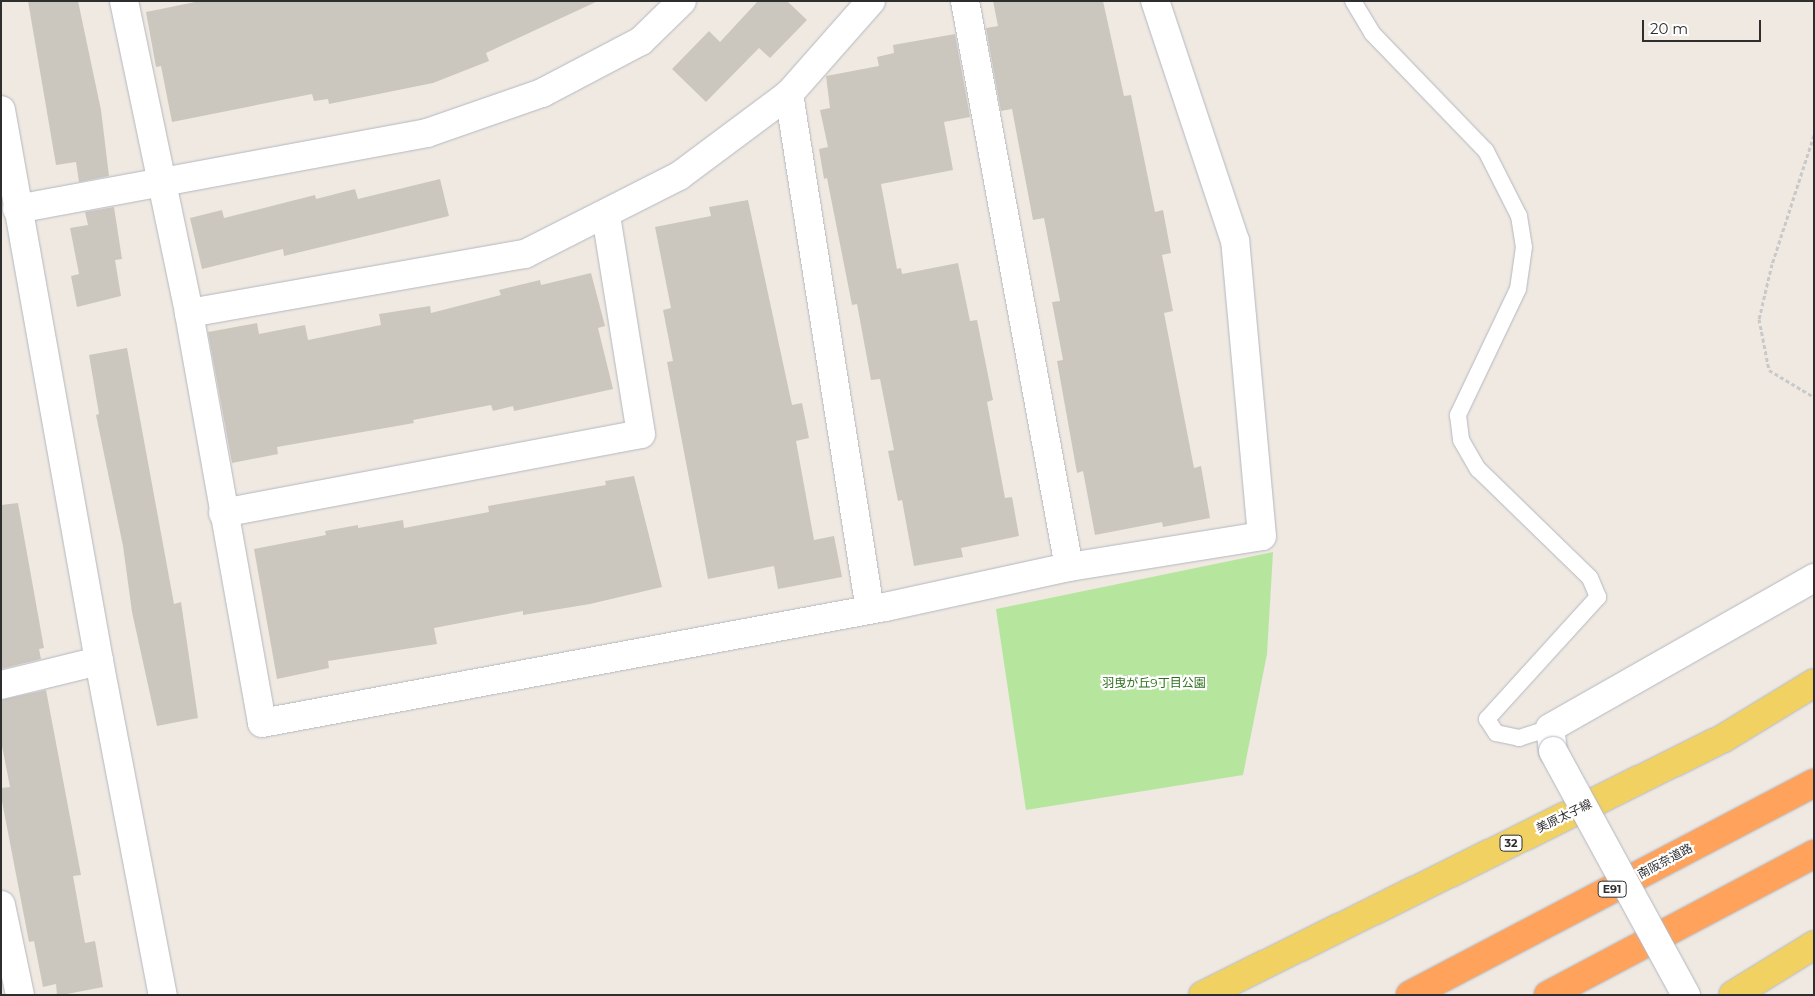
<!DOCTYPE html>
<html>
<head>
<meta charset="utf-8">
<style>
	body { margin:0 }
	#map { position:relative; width:1815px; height:996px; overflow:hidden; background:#efe9e1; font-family:Montserrat,"Noto Sans JP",sans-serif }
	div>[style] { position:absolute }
	.green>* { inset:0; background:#b6e59e }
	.building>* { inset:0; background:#cbc7bf }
	.path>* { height:3px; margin-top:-1.5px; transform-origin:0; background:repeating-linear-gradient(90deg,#c9c9c9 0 4px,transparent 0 6.5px) }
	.roads { filter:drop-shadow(0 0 1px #b4b7c1) drop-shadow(0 0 1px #b4b7c1) }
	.lane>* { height:16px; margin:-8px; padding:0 8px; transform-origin:8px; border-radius:8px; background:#fff }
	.street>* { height:28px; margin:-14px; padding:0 14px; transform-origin:14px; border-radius:14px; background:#fff }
	.secondary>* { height:28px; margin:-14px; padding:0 14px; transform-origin:14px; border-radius:14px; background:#fff }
	.primary>* { height:28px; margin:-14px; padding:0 14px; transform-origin:14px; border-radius:14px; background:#f2d163 }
	.highway>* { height:28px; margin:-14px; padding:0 14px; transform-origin:14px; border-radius:14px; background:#ffa35c }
	.bridges { filter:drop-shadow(0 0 1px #b4b7c1) drop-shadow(0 0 1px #b4b7c1) }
	.street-bridge>* { height:28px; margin:-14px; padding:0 14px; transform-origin:14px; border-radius:14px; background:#fff }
	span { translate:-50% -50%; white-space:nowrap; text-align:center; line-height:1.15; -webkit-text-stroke:4.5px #fff; paint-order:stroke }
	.shield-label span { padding:1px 4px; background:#fff; border:1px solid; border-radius:4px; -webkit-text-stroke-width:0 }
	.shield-label { font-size:11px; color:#2e2e2e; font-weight:700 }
	.park-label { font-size:12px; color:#2c6e1b }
	.street-label { font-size:12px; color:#2e2e2e }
	.frame { position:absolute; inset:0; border:2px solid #2e2e2e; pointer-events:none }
	.scale { position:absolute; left:1642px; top:20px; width:119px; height:22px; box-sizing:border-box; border:2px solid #2e2e2e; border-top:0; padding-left:6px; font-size:15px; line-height:18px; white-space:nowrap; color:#2e2e2e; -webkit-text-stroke:4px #fff; paint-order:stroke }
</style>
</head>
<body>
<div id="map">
	<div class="green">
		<i style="clip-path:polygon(1273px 552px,1267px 654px,1243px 775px,1026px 810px,996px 609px)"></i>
	</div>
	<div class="building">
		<i style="clip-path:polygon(28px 1px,78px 1px,101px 110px,109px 176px,79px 182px,76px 162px,56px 165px)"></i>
		<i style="clip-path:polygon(200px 1px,598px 1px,486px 53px,489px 61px,433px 83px,329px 104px,328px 99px,314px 101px,312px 94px,172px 122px,161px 66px,156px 67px,146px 12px)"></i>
		<i style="clip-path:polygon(758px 1px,787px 1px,807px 20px,770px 58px,759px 48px,706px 102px,672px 69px,709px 31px,720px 42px)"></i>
		<i style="clip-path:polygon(993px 1px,1103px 1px,1124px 96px,1131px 95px,1155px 212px,1163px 210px,1171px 253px,1162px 255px,1173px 311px,1164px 313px,1194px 468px,1201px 466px,1210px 518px,1163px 527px,1162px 522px,1095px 535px,1083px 471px,1077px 473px,1057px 361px,1063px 360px,1052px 302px,1060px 301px,1044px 218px,1033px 220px,1012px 109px,1001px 111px,986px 28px,998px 26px)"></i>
		<i style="clip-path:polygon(955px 34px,970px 117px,944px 122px,953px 170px,881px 184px,897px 269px,901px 268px,902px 274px,958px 263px,970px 321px,977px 320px,993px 400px,987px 402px,1005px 498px,1012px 497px,1019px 536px,961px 548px,963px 557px,914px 566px,902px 500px,898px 501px,888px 451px,894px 450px,880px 379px,871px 380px,857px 304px,852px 305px,827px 178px,824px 179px,819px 149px,828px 147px,820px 110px,830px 108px,826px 76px,879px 66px,877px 57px,894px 53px,893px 45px)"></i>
		<i style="clip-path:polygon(440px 179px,449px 216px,284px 256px,283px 249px,202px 269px,190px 218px,222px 210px,224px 218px,315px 195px,316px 199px,355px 189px,358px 199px)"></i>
		<i style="clip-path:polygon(748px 200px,792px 405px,802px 403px,809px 438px,796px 441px,814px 540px,834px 536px,842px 577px,778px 589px,774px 566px,708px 579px,667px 362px,673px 361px,663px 310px,671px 308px,655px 227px,711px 216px,709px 207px)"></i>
		<i style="clip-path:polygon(114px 207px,122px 259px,115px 260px,121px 296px,77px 307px,71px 276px,79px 274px,70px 228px,88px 225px,85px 212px)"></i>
		<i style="clip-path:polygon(591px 273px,605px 326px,598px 328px,613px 389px,514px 411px,513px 406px,493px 411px,491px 405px,413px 420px,414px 423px,277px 447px,278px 454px,232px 463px,208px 332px,257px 323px,259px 334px,305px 325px,308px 340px,381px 325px,379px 314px,430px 306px,431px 313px,501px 295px,499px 290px,540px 280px,541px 285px)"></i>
		<i style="clip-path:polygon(127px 348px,174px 604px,181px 602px,198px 718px,157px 726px,132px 612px,123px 546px,96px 415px,99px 414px,89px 355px)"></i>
		<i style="clip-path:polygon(634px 476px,662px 587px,590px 604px,523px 615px,523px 611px,434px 628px,437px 644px,328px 661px,329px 668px,277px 679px,254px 549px,326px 535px,325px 531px,358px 525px,358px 528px,403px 520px,404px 528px,489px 512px,488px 506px,606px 485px,605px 481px)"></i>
		<i style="clip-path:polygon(18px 503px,44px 648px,39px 649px,41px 659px,1px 669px,1px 505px)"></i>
		<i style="clip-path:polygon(46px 690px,81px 875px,73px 876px,85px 943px,95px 941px,103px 987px,62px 995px,57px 995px,56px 984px,43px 987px,34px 941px,29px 942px,1px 796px,1px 788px,10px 787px,1px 741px,1px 700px)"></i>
	</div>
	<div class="path">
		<i style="left:1814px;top:135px;width:136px;rotate:108deg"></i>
		<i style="left:1772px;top:264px;width:57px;rotate:103.3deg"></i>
		<i style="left:1759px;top:319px;width:52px;rotate:78.9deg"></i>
		<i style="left:1769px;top:370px;width:52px;rotate:31deg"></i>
	</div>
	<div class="roads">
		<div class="lane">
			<i style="left:1353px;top:1px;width:37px;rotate:59deg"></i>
			<i style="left:1372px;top:33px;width:164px;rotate:46deg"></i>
			<i style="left:1486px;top:151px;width:73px;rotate:63.1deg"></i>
			<i style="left:1519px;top:216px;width:31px;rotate:81deg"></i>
			<i style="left:1524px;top:247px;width:42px;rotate:98.1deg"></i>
			<i style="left:1518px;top:289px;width:140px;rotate:115.5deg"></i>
			<i style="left:1458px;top:415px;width:25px;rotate:83deg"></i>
			<i style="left:1461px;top:440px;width:34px;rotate:60deg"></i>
			<i style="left:1478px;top:469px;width:156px;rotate:44.2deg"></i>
			<i style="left:1590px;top:578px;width:21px;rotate:67deg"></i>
			<i style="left:1598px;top:597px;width:165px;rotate:132.3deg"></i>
			<i style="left:1487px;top:719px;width:17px;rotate:57deg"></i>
			<i style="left:1496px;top:733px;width:24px;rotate:12deg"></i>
			<i style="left:1519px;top:738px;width:33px;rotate:-18deg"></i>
		</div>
		<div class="street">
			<i style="left:124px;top:1px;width:319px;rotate:78.2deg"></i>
			<i style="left:189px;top:313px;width:416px;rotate:79.9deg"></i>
			<i style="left:262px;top:723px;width:634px;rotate:-10.55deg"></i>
			<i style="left:885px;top:607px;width:188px;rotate:-12.3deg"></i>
			<i style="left:1069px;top:567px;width:195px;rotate:-9.1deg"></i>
			<i style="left:1262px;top:536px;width:296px;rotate:-95.2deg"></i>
			<i style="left:1235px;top:241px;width:253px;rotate:-108.4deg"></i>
			<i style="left:965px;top:1px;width:575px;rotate:79.59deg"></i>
			<i style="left:789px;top:94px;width:522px;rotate:81.08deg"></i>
			<i style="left:17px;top:209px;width:417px;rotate:-10.5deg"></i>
			<i style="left:427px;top:133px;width:122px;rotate:-19.2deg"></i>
			<i style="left:542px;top:93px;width:112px;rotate:-27.7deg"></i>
			<i style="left:641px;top:41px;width:57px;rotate:-44.3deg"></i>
			<i style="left:189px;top:313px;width:341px;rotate:-10deg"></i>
			<i style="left:525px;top:254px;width:173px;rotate:-26.9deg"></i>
			<i style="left:679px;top:176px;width:137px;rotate:-36.7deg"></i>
			<i style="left:789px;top:94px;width:124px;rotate:-48.6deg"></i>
			<i style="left:223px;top:513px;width:425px;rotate:-10.7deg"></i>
			<i style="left:641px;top:434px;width:222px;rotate:-99.1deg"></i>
			<i style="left:1px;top:685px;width:101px;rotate:-13.8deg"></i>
			<i style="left:1553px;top:751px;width:23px;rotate:-97deg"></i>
			<i style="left:1550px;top:728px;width:304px;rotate:-29.6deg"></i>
			<i style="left:1px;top:905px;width:92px;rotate:78.1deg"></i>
		</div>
		<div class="secondary">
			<i style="left:1px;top:110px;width:560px;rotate:79.91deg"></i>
			<i style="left:99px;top:661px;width:340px;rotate:79.2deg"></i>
		</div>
		<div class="primary">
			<i style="left:1203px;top:995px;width:581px;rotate:-26.26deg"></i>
			<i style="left:1724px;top:738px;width:105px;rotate:-31.4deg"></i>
			<i style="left:1733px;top:995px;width:95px;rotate:-31.7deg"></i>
		</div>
		<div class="highway">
			<i style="left:1410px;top:995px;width:456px;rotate:-27.7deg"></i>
			<i style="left:1548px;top:995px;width:301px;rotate:-27.9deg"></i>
		</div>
	</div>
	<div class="bridges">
		<div class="street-bridge">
			<i style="left:1553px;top:751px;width:278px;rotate:61.4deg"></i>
		</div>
	</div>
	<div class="shield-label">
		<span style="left:1511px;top:843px">32</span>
		<span style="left:1612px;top:889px">E91</span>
	</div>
	<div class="park-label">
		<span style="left:1154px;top:683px">羽曳が丘9丁目公園</span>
	</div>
	<div class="street-label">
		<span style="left:1564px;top:816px;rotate:-26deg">美原太子線</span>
		<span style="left:1665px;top:861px;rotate:-28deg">南阪奈道路</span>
	</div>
	<div class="frame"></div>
	<div class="scale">20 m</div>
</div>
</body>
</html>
